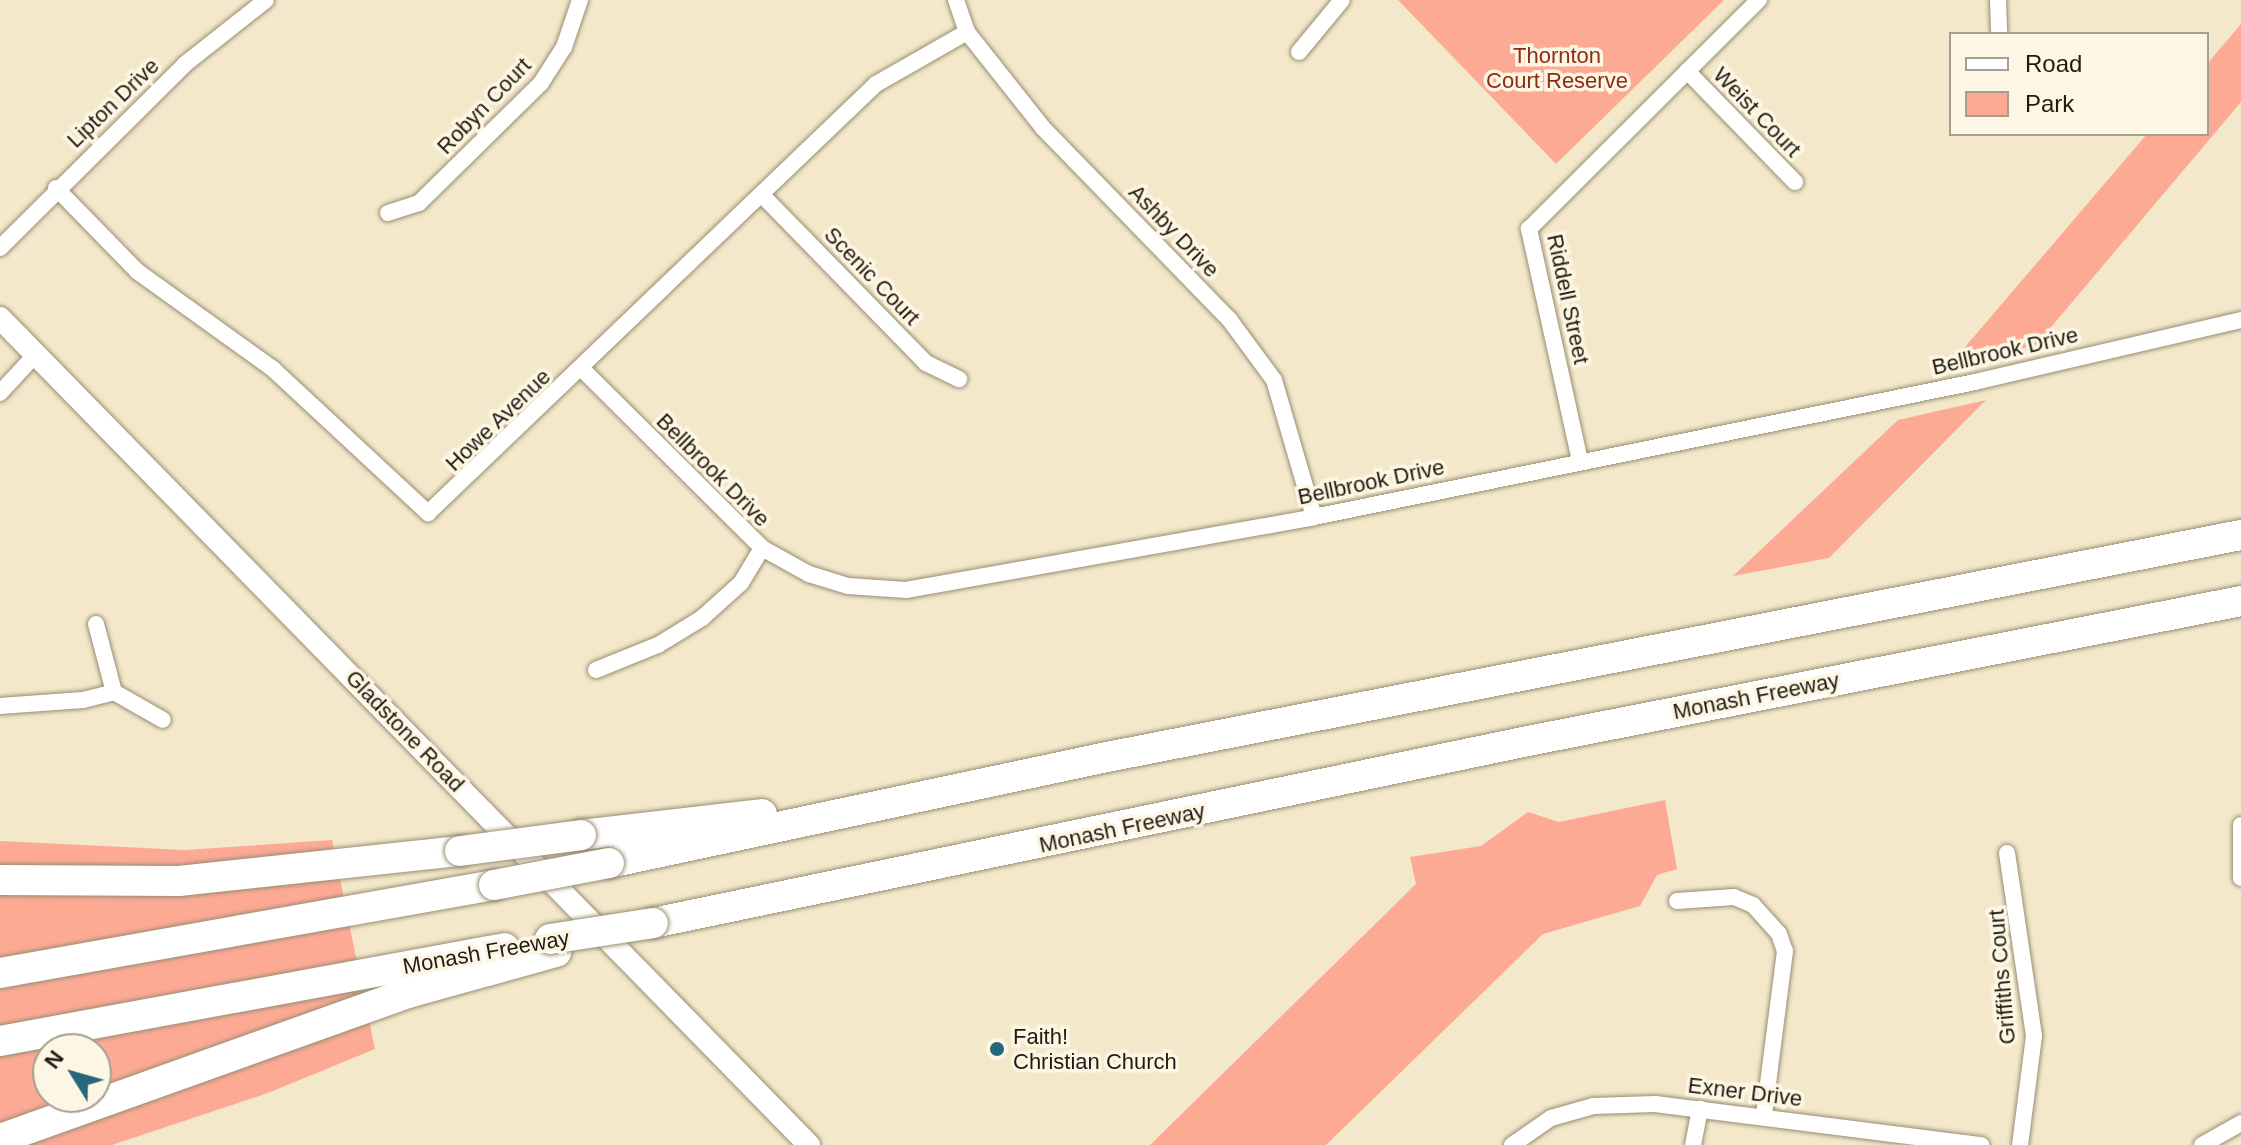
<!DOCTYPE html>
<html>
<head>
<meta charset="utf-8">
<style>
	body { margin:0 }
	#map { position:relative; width:2241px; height:1145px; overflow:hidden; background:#f4e8cb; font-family:Arial,sans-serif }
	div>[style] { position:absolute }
	.green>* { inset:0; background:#fdaa95 }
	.roads { filter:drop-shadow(0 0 2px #988d72) drop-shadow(0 0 2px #988d72) }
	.minor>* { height:16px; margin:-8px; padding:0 8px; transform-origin:8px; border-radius:8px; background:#fff }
	.secondary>* { height:22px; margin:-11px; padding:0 11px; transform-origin:11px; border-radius:11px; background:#fff }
	.motorway>* { height:30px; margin:-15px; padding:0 15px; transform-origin:15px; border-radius:15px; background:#fff }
	.bridges { filter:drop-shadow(0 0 2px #988d72) drop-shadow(0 0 2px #988d72) }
	.motorway-bridge>* { height:30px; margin:-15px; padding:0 15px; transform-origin:15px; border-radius:15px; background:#fff }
	.dots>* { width:22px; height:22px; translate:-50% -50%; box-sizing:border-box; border:4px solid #fdf6e4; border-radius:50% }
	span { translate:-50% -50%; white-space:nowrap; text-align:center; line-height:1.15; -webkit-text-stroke:7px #fdf6e4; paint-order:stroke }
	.park-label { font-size:22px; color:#8c2d14 }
	.street-label { font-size:22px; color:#201c11 }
	.poi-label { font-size:22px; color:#201c11 }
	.left { translate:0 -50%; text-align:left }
	.legend { position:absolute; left:1949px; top:32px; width:260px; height:104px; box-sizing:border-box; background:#fdf6e4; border:2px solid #a59f90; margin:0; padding:10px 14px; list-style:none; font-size:24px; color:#201c11 }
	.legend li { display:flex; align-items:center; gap:16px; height:40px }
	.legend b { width:40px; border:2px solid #a59f90 }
	.north { position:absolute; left:32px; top:1033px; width:80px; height:80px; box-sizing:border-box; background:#fdf6e4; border:2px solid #a59f90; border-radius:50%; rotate:307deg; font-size:22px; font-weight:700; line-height:32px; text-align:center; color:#201c11 }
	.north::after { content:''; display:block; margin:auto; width:28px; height:36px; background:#27677b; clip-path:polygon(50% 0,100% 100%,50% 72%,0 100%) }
</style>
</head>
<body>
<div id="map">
	<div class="green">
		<i style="clip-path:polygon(1398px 0,1724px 0,1556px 164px)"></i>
		<i style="clip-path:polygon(2241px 24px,2241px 102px,2036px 345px,1948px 367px,2147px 134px,2207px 134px,2207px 64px)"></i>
		<i style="clip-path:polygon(1986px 400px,1829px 558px,1733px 576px,1898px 420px)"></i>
		<i style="clip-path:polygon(1665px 800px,1677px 869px,1657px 875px,1640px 906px,1543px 934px,1326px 1145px,1150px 1145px,1416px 884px,1410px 857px,1481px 846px,1528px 812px,1559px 822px)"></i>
		<i style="clip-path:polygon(evenodd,332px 840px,375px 1049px,268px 1093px,112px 1145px,0 1145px,0 841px,185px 850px,332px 840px,48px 1049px,96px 1049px,96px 1097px,48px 1097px,48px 1049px)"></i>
	</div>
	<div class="roads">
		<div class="minor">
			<i style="left:956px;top:0;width:34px;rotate:71deg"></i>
			<i style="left:967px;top:32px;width:122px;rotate:51.6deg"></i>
			<i style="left:1043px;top:128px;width:267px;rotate:45.8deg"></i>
			<i style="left:1229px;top:319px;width:76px;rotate:53.6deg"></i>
			<i style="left:1274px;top:380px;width:143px;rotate:73.7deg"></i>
			<i style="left:1998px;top:0;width:34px;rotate:88deg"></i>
			<i style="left:1299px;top:52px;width:67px;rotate:-50.4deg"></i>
			<i style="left:1687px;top:71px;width:155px;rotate:45.8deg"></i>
			<i style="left:56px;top:188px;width:117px;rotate:45.7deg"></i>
			<i style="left:138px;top:272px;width:166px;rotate:35.7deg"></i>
			<i style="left:273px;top:369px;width:212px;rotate:42.9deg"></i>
			<i style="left:428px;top:513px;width:620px;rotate:-43.76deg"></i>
			<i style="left:876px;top:84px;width:105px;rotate:-29.7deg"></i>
			<i style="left:762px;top:195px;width:235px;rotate:45.7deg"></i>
			<i style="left:926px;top:363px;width:37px;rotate:26deg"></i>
			<i style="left:388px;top:213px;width:33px;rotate:-18deg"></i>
			<i style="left:419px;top:203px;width:171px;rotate:-44.5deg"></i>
			<i style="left:541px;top:83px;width:43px;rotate:-57.4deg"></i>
			<i style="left:564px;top:47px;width:50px;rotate:-71.2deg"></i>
			<i style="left:0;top:248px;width:261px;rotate:-44.8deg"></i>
			<i style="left:185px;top:64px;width:103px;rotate:-38.3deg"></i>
			<i style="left:582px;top:369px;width:254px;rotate:44.8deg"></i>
			<i style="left:762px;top:548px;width:54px;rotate:29deg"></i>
			<i style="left:809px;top:574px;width:41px;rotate:17.1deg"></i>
			<i style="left:848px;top:586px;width:58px;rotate:3.9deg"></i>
			<i style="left:906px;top:590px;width:414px;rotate:-10.1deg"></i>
			<i style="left:1314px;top:517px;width:675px;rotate:-11.54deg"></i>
			<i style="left:1975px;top:382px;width:273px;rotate:-13.1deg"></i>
			<i style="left:0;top:393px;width:53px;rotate:-47.3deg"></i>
			<i style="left:1580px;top:461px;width:238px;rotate:-102.4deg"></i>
			<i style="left:1529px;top:229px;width:325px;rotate:-44.9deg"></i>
			<i style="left:96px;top:624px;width:70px;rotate:75.2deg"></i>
			<i style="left:114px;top:692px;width:56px;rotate:29.7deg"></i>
			<i style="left:596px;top:670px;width:67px;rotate:-22deg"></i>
			<i style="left:658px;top:645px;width:52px;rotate:-31.5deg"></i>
			<i style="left:702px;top:618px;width:52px;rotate:-41.9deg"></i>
			<i style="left:741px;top:583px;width:41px;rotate:-59deg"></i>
			<i style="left:0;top:706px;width:83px;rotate:-4.1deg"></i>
			<i style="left:83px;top:700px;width:32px;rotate:-14deg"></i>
			<i style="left:2241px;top:825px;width:53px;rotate:90deg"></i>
			<i style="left:2007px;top:853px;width:185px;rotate:81.6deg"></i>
			<i style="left:2034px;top:1036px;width:110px;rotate:97.3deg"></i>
			<i style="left:1677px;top:901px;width:57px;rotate:-4deg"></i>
			<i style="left:1734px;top:897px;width:21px;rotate:23deg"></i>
			<i style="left:1753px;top:905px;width:39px;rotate:48deg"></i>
			<i style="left:1779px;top:934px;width:18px;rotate:71deg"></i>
			<i style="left:1785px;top:951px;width:166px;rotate:97.3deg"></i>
			<i style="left:1512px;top:1145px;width:47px;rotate:-34.7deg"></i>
			<i style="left:1551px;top:1118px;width:44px;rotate:-15.9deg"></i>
			<i style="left:1593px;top:1106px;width:62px;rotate:-1.8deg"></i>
			<i style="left:1655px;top:1104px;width:329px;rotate:7.2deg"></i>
			<i style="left:1693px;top:1145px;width:37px;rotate:-79deg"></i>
			<i style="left:2202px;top:1145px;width:45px;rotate:-29.4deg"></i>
		</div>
		<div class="secondary">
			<i style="left:0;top:318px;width:1157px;rotate:45.63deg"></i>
		</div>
		<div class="motorway">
			<i style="left:581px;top:835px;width:182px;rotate:-6.6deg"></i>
			<i style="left:609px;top:863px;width:504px;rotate:-12.02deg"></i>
			<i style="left:1102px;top:758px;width:1161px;rotate:-11.08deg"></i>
			<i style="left:0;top:880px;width:179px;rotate:0.3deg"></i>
			<i style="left:179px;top:881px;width:283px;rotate:-6.1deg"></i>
			<i style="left:653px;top:923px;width:889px;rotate:-11.75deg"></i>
			<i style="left:1523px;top:742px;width:732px;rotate:-11.11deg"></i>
			<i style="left:0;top:973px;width:502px;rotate:-10.1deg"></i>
			<i style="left:0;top:1041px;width:513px;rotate:-10.43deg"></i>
			<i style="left:0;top:1139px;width:433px;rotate:-19.7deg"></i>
			<i style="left:408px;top:993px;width:154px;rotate:-15.5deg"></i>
		</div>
	</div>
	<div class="bridges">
		<div class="motorway-bridge">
			<i style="left:460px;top:851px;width:122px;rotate:-7.5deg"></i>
			<i style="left:494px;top:885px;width:117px;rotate:-10.8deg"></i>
			<i style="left:550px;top:939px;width:104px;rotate:-8.8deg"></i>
		</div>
	</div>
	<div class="dots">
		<i style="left:997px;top:1049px;background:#27677b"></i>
	</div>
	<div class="park-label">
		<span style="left:1557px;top:68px">Thornton<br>Court Reserve</span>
	</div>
	<div class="street-label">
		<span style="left:113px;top:103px;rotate:-44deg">Lipton Drive</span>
		<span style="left:484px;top:106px;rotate:-46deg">Robyn Court</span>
		<span style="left:1757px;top:112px;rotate:46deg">Weist Court</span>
		<span style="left:1174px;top:231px;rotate:46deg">Ashby Drive</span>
		<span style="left:872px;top:276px;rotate:46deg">Scenic Court</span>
		<span style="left:1568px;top:299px;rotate:78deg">Riddell Street</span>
		<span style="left:2005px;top:351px;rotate:-13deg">Bellbrook Drive</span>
		<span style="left:498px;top:420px;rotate:-44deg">Howe Avenue</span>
		<span style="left:713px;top:470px;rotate:45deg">Bellbrook Drive</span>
		<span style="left:1371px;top:482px;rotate:-12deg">Bellbrook Drive</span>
		<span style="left:1756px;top:696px;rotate:-11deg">Monash Freeway</span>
		<span style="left:405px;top:731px;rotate:46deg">Gladstone Road</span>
		<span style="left:1122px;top:828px;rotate:-12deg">Monash Freeway</span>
		<span style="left:486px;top:952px;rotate:-10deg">Monash Freeway</span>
		<span style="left:2002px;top:977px;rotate:-95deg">Griffiths Court</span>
		<span style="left:1745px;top:1092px;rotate:7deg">Exner Drive</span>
	</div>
	<div class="poi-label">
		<span class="left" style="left:1013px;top:1049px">Faith!<br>Christian Church</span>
	</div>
	<ul class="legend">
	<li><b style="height:10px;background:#fff"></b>Road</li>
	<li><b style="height:22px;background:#fdaa95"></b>Park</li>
	</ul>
	<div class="north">N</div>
</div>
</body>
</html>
